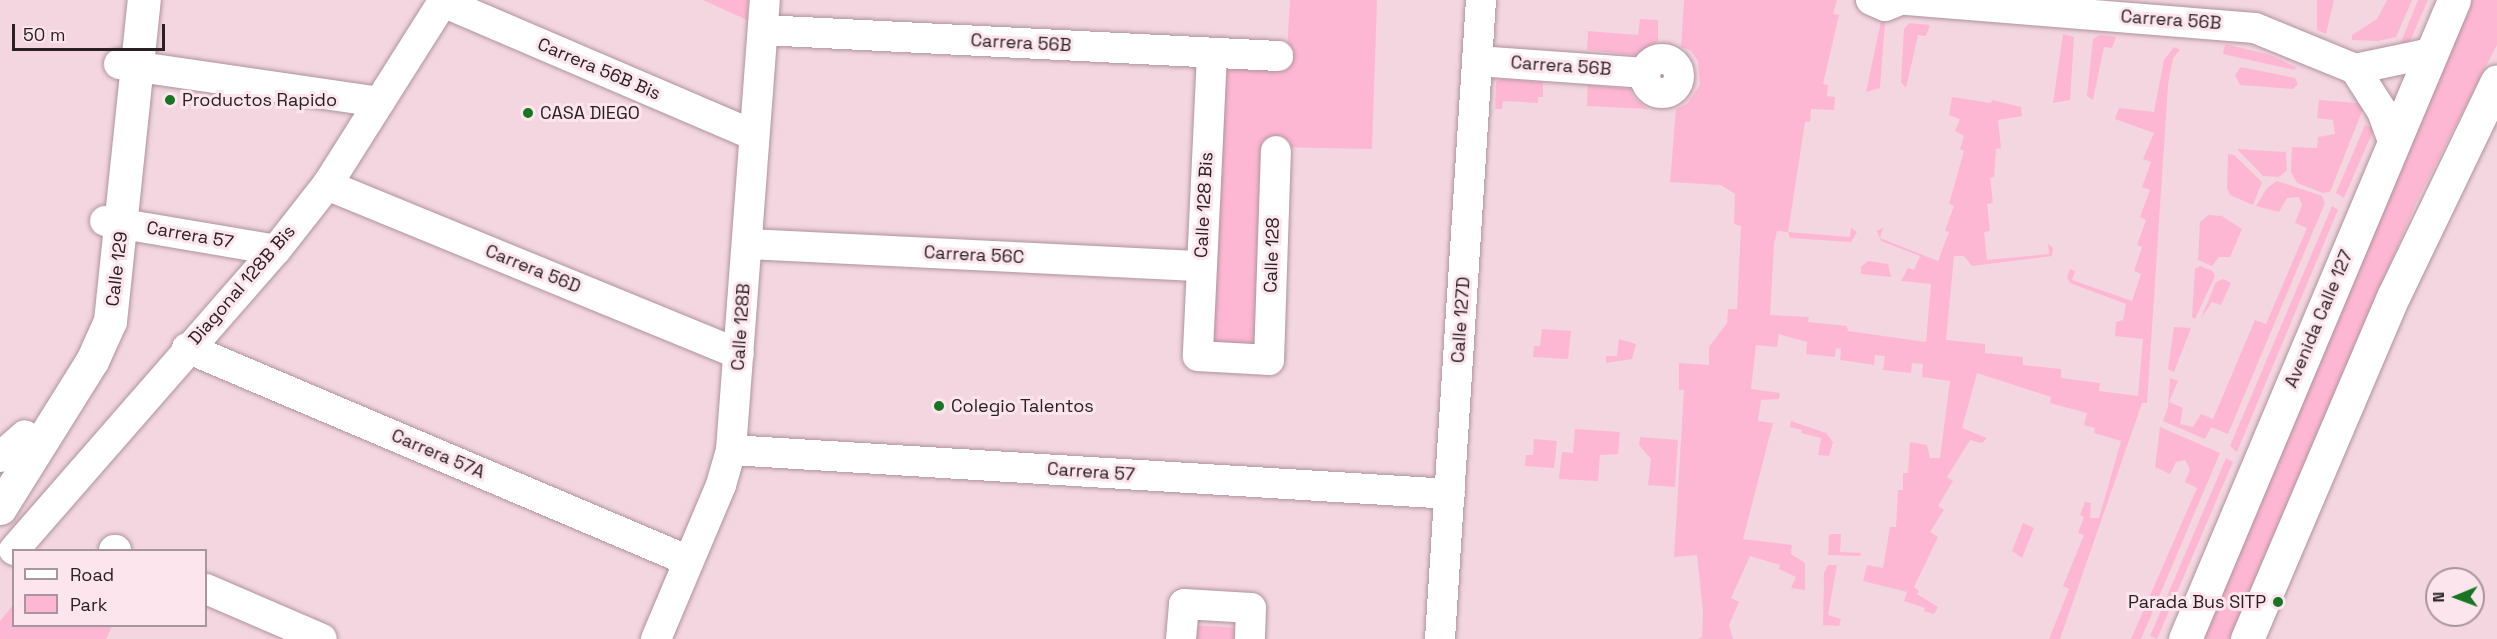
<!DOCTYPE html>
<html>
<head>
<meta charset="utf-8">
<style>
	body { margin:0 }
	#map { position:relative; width:2497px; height:639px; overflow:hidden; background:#f3d6e0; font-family:"Space Grotesk",sans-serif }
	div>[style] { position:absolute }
	.green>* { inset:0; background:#feb7d2 }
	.roads { filter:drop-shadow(0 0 2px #af939d) drop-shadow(0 0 2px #af939d) }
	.minor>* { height:30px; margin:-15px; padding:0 15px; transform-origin:15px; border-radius:15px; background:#fff }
	.minor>.ring { margin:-15px; padding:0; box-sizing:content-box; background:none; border:30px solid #fff; border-radius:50% }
	.major>* { height:33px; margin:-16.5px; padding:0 16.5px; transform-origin:16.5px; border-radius:16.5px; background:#fff }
	.dots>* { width:16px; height:16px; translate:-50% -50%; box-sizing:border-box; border:3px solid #fde5ed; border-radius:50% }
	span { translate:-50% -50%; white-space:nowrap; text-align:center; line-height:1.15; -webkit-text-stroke:6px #fde5ed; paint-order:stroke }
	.street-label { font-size:18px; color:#2a2024 }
	.poi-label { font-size:18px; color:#2a2024 }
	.left { translate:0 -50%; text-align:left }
	.right { translate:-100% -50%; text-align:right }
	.legend { position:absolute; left:12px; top:549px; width:195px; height:78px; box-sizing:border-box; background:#fde5ed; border:2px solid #a9969d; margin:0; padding:8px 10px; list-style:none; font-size:18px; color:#2a2024 }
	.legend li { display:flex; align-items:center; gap:12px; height:30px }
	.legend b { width:30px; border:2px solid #a9969d }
	.north { position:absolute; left:2425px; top:567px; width:60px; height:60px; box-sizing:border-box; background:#fde5ed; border:2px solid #a9969d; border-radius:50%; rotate:269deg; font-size:16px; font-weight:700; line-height:24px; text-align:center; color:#2a2024 }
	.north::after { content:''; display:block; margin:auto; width:21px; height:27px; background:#197523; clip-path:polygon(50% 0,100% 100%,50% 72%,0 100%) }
	.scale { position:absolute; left:12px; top:24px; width:153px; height:27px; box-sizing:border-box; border:3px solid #2a2024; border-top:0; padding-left:8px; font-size:18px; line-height:21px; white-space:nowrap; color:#2a2024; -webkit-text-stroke:4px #fde5ed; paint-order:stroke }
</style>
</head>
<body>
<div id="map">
	<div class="green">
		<i style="clip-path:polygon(703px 0,748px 0,747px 20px)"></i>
		<i style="clip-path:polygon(1290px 0,1377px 0,1372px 149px,1271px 147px,1261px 349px,1206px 346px,1221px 65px,1286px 67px)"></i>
		<i style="clip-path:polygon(1684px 0,1837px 0,1833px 14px,1839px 15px,1823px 84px,1828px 85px,1827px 96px,1835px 97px,1834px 110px,1811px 109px,1810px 122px,1805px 122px,1788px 232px,1777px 231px,1774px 244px,1770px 315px,1809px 317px,1808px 322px,1847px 326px,1848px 331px,1926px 342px,1931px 284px,1901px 281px,1908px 268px,1914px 270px,1920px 256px,1881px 241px,1877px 231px,1883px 228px,1880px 238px,1938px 261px,1949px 232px,1945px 231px,1954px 206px,1949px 204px,1964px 151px,1960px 149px,1964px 136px,1955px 131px,1960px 119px,1949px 115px,1952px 97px,1991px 103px,1992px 100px,2021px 107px,2022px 116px,1998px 120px,2001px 148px,1996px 149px,1994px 177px,1990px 178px,1993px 203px,1987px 204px,1990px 231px,1984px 232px,1987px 260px,2049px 254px,2048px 244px,2053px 248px,2052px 256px,1972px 266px,1964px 256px,1954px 256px,1946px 340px,1985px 344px,1985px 353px,2023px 357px,2023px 365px,2061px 369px,2061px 378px,2100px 383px,2099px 391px,2138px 396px,2143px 339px,2115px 336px,2116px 322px,2123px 320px,2126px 304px,2070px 283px,2067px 277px,2070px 269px,2075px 271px,2072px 280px,2132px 301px,2141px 274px,2134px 271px,2142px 247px,2137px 245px,2146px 220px,2140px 217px,2150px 190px,2142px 187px,2151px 162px,2143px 159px,2154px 133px,2115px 119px,2119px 108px,2154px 112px,2164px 60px,2174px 47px,2180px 50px,2173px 58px,2168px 85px,2147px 403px,2142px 403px,2060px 639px,2049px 639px,2069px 589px,2063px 586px,2084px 535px,2078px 533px,2084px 517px,2080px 515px,2085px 502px,2091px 503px,2090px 518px,2099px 518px,2121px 441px,2094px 433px,2095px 428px,2084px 425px,2087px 413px,2050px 403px,2051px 397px,1977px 373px,1962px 428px,1987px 438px,1982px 443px,1970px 440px,1947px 477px,1953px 481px,1938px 506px,1944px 510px,1930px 532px,1938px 537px,1914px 587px,1919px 591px,1917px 594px,1938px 607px,1934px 614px,1924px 611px,1925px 608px,1904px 601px,1907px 592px,1863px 581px,1867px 565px,1883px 568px,1890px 527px,1896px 527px,1898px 490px,1903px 490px,1903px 473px,1908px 473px,1910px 442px,1927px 445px,1930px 458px,1940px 458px,1950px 381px,1922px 377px,1923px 364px,1912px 363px,1911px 373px,1883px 370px,1885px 356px,1875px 355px,1874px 365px,1840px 360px,1841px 349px,1836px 348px,1835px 357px,1806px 354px,1807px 342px,1779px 334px,1777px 347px,1756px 345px,1751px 389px,1780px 393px,1779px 399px,1761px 400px,1758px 421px,1773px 423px,1743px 539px,1792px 545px,1791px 554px,1805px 563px,1805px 590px,1791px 588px,1796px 577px,1779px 569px,1780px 565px,1750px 556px,1731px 598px,1739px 602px,1729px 625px,1733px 639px,1698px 639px,1702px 637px,1703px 611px,1697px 555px,1674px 557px,1684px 390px,1679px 390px,1679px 363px,1709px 365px,1709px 347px,1727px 323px,1728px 309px,1737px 309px,1741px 226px,1734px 224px,1735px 194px,1721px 185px,1670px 182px,1676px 109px,1687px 104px,1700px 85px,1698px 61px,1691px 51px,1681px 47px)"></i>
		<i style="clip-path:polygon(2317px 0,2334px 0,2326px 34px,2317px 30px)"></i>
		<i style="clip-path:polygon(2387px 0,2412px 0,2396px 37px,2378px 41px,2352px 40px,2352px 35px,2377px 19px)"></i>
		<i style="clip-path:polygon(2418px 0,2428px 0,2411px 39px,2406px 46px,2399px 47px)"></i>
		<i style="clip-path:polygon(2472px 0,2497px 0,2497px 45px,2416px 203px,2230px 639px,2202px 639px)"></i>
		<i style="clip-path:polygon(1640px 19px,1658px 20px,1658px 41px,1636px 55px,1587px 50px,1588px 31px,1638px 35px)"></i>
		<i style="clip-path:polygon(1881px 21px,1885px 22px,1880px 88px,1866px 92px)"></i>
		<i style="clip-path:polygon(1909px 23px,1930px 25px,1926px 36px,1918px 35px,1906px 88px,1901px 82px,1904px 29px)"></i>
		<i style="clip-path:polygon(2063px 34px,2074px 37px,2070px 100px,2053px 103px)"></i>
		<i style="clip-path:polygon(2100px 35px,2116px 37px,2112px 48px,2104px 47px,2093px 100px,2087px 96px,2093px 39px)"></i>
		<i style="clip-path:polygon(2225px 44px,2270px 55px,2296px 67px,2295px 70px,2223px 54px)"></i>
		<i style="clip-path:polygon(2241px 67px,2295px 78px,2298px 84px,2293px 89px,2240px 85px,2235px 75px)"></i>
		<i style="clip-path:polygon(1500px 79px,1543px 82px,1543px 97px,1538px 97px,1538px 103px,1503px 101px,1502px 109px,1495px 109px,1496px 82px)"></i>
		<i style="clip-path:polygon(1588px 85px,1630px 89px,1634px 98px,1648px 109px,1587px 106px)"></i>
		<i style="clip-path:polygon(2319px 100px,2357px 103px,2363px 109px,2330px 192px,2323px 193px,2297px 183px,2291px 172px,2292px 147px,2317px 148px,2318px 137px,2335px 134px,2333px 120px,2317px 118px)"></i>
		<i style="clip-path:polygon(2365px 125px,2374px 129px,2344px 198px,2336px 193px)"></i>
		<i style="clip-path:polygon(2237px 149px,2286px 152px,2287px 170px,2279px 177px,2263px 176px)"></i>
		<i style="clip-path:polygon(2228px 154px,2234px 155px,2262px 182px,2253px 205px,2230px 195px,2227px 188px)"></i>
		<i style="clip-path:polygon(2277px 181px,2322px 196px,2325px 203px,2228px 434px,2211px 427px,2205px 439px,2163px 421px,2168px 407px,2170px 378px,2178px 381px,2169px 402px,2183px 408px,2180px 424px,2193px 427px,2201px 414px,2213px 419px,2255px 320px,2266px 324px,2307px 228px,2295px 223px,2302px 205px,2299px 197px,2287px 198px,2279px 212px,2256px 206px,2267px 188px)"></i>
		<i style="clip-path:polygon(2332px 206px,2338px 210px,2237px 452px,2230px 446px)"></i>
		<i style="clip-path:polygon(2222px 216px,2242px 229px,2230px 257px,2219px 257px,2212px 266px,2198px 260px,2200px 222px,2208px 215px)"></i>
		<i style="clip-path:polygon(1851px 228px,1857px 232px,1851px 242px,1790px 238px,1788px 232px,1850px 237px)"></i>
		<i style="clip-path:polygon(1868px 261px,1888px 264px,1891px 277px,1861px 274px,1861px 267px)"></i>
		<i style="clip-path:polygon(2200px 266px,2213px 271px,2215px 276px,2195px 319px,2192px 317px,2195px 269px)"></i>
		<i style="clip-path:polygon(2223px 279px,2231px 283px,2221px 305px,2212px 302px,2201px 318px,2216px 282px)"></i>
		<i style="clip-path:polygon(2174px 327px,2191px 328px,2174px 372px,2168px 369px)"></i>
		<i style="clip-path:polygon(1542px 329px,1571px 331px,1568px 359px,1533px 357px,1534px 346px,1540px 346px)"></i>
		<i style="clip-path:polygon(1619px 339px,1636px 344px,1632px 359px,1606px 363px,1606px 356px,1617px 356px)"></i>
		<i style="clip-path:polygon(1791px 421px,1826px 433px,1833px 442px,1829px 456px,1818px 455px,1821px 438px,1801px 433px,1802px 430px,1790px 427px)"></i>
		<i style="clip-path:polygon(2160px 427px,2220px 453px,2141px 639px,2131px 639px,2197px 488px,2185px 482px,2190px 469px,2185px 460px,2176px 462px,2170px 474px,2155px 467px)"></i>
		<i style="clip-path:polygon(1575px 429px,1620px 432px,1618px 454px,1600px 455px,1598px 481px,1559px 479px,1562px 452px,1573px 453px)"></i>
		<i style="clip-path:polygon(1640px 437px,1678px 440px,1675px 487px,1648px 485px,1651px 459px,1639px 445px)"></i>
		<i style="clip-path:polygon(1534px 439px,1557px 441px,1554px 468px,1525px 466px,1526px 455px,1533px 455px)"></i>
		<i style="clip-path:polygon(2226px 458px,2233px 462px,2157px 639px,2150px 636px)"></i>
		<i style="clip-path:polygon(2023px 523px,2034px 528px,2022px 558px,2012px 551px)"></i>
		<i style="clip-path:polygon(1832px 534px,1841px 534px,1840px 552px,1861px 553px,1860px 556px,1828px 555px,1829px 535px)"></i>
		<i style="clip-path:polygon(1828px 565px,1837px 565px,1828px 615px,1841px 619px,1839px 626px,1823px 625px,1824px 573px)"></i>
		<i style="clip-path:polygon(13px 605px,14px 626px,112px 626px,106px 639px,0 639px,0 621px)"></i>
		<i style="clip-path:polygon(1190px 625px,1241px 628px,1240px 639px,1189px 639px)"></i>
	</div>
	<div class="roads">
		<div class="minor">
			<i style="left:1871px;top:0;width:15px;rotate:23deg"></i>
			<i style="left:1885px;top:6px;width:16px;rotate:-22deg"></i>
			<i style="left:1907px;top:0;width:349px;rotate:4.6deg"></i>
			<i style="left:2255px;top:28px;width:108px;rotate:22.3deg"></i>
			<i style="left:2355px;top:69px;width:50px;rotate:57.3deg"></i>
			<i style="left:2382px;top:111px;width:35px;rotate:70deg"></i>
			<i style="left:443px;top:2px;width:338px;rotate:23.2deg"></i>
			<i style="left:763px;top:30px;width:516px;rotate:2.89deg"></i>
			<i style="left:1212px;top:54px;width:302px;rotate:92.7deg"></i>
			<i style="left:1198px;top:356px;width:71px;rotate:3.2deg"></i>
			<i style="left:1269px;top:360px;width:209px;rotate:-88.1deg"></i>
			<i class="ring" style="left:1645px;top:59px;width:4px;height:4px"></i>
			<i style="left:1477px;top:61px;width:169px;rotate:4.1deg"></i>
			<i style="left:119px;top:64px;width:263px;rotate:8.3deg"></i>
			<i style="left:2355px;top:69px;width:78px;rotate:-11.9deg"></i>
			<i style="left:327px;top:185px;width:445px;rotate:22.3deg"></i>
			<i style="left:105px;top:221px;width:173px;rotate:9.6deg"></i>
			<i style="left:748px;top:244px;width:454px;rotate:2.8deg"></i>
			<i style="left:187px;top:348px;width:545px;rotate:22.99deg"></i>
			<i style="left:731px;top:450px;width:720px;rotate:3.5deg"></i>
			<i style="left:0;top:457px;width:33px;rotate:-41deg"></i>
			<i style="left:14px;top:550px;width:398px;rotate:-48.9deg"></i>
			<i style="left:276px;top:250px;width:83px;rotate:-51.9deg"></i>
			<i style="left:327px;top:185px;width:219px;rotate:-57.7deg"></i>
			<i style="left:114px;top:550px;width:2px"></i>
			<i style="left:206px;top:589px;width:126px;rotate:23.3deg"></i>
			<i style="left:656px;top:639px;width:167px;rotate:-67.1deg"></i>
			<i style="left:721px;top:485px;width:36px;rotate:-74deg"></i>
			<i style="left:731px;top:450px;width:451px;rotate:-85.7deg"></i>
			<i style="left:1181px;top:639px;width:35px;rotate:-85deg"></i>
			<i style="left:1184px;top:604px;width:67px;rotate:3.4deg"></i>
			<i style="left:1251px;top:608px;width:31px;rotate:92deg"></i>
			<i style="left:1440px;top:639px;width:640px;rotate:-86.33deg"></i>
		</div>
		<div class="major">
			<i style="left:0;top:508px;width:173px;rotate:-58deg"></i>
			<i style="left:92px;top:361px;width:44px;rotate:-65.8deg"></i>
			<i style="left:110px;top:321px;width:323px;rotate:-84deg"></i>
			<i style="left:2185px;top:639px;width:693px;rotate:-67.17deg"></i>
			<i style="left:2247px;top:639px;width:374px;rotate:-66.9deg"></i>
			<i style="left:2394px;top:295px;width:237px;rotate:-64.3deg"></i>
		</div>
	</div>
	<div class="dots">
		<i style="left:170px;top:100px;background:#197523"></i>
		<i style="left:528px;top:113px;background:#197523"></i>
		<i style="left:939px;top:406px;background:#197523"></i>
		<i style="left:2278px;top:602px;background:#197523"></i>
	</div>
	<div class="street-label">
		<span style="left:2171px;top:20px;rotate:4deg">Carrera 56B</span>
		<span style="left:1021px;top:43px;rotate:3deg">Carrera 56B</span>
		<span style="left:1561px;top:66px;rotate:4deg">Carrera 56B</span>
		<span style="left:599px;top:69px;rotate:23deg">Carrera 56B Bis</span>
		<span style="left:1204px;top:205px;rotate:-87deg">Calle 128 Bis</span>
		<span style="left:190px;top:235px;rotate:10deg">Carrera 57</span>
		<span style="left:974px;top:255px;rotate:3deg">Carrera 56C</span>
		<span style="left:1272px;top:255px;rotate:-88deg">Calle 128</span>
		<span style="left:117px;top:269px;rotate:-83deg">Calle 129</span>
		<span style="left:533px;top:269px;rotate:22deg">Carrera 56D</span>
		<span style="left:242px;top:285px;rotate:-49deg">Diagonal 128B Bis</span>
		<span style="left:2319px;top:319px;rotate:-67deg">Avenida Calle 127</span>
		<span style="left:1461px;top:320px;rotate:-86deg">Calle 127D</span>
		<span style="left:741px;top:327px;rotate:-86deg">Calle 128B</span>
		<span style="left:438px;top:454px;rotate:23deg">Carrera 57A</span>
		<span style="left:1091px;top:472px;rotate:4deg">Carrera 57</span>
	</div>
	<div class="poi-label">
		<span class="left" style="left:182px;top:100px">Productos Rapido</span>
		<span class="left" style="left:540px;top:113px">CASA DIEGO</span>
		<span class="left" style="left:951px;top:406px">Colegio Talentos</span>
		<span class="right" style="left:2266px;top:602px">Parada Bus SITP</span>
	</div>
	<ul class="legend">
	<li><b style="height:8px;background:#fff"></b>Road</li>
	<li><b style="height:16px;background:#feb7d2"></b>Park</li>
	</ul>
	<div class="north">N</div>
	<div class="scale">50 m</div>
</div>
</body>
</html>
